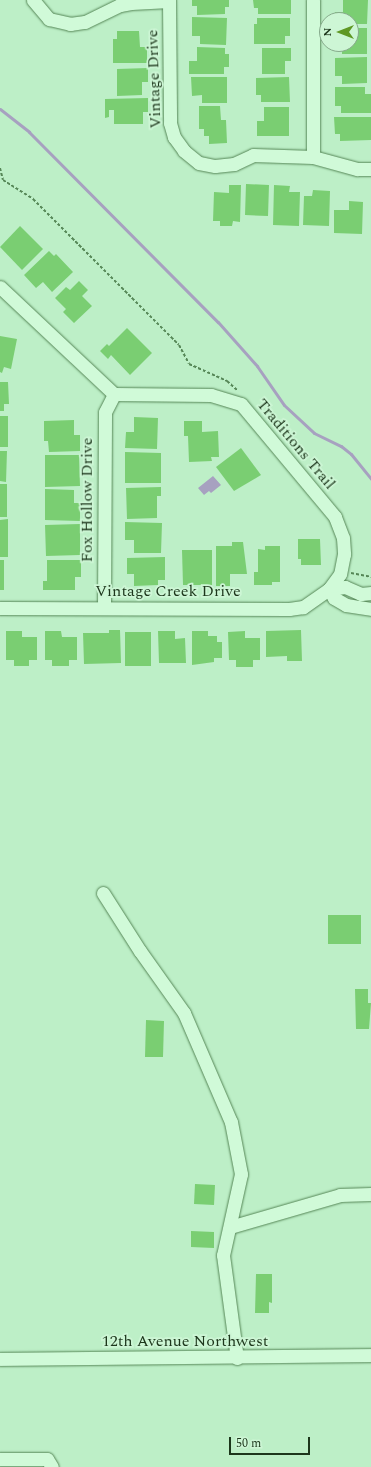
<!DOCTYPE html>
<html>
<head>
<meta charset="utf-8">
<style>
	body { margin:0 }
	#map { position:relative; width:371px; height:1467px; overflow:hidden; background:#bdefc7; font-family:Spectral,serif }
	div>[style] { position:absolute }
	.water>* { inset:0; background:#a7a1c0 }
	.stream>* { height:3px; margin:-1.5px; padding:0 1.5px; transform-origin:1.5px; border-radius:1.5px; background:#a7a1c0 }
	.building>* { inset:0; background:#7ace72 }
	.path>* { height:2px; margin-top:-1px; transform-origin:0; background:repeating-linear-gradient(90deg,#568757 0 3px,transparent 0 5px) }
	.roads { filter:drop-shadow(0 0 1px #568757) drop-shadow(0 0 1px #568757) }
	.minor>* { height:13px; margin:-6.5px; padding:0 6.5px; transform-origin:6.5px; border-radius:6.5px; background:#d0fad8 }
	span { translate:-50% -50%; white-space:nowrap; text-align:center; line-height:1.15; -webkit-text-stroke:3.5px #cdf6d5; paint-order:stroke }
	.street-label { font-size:16px; color:#1c361b }
	.north { position:absolute; left:319px; top:12px; width:40px; height:40px; box-sizing:border-box; background:#cdf6d5; border:1px solid #86a98b; border-radius:50%; rotate:270deg; font-size:11px; font-weight:700; line-height:16px; text-align:center; color:#1c361b }
	.north::after { content:''; display:block; margin:auto; width:14px; height:18px; background:#5f9824; clip-path:polygon(50% 0,100% 100%,50% 72%,0 100%) }
	.scale { position:absolute; left:229px; top:1437px; width:81px; height:18px; box-sizing:border-box; border:2px solid #1c361b; border-top:0; padding-left:5px; font-size:12px; line-height:14px; white-space:nowrap; color:#1c361b; -webkit-text-stroke:3px #cdf6d5; paint-order:stroke }
</style>
</head>
<body>
<div id="map">
	<div class="water">
		<i style="clip-path:polygon(213px 476px,221px 485px,211px 493px,209px 491px,204px 495px,198px 488px)"></i>
	</div>
	<div class="stream">
		<i style="left:0;top:109px;width:37px;rotate:38deg"></i>
		<i style="left:29px;top:132px;width:268px;rotate:45.2deg"></i>
		<i style="left:218px;top:322px;width:59px;rotate:48.4deg"></i>
		<i style="left:257px;top:366px;width:47px;rotate:55.3deg"></i>
		<i style="left:284px;top:405px;width:41px;rotate:43deg"></i>
		<i style="left:314px;top:433px;width:30px;rotate:26deg"></i>
		<i style="left:341px;top:446px;width:13px;rotate:39deg"></i>
		<i style="left:351px;top:454px;width:32px;rotate:51deg"></i>
	</div>
	<div class="building">
		<i style="clip-path:polygon(192px 0,229px 0,229px 7px,225px 7px,225px 14px,197px 15px,197px 6px,192px 6px)"></i>
		<i style="clip-path:polygon(253px 0,291px 0,291px 14px,258px 14px,258px 8px,254px 8px)"></i>
		<i style="clip-path:polygon(343px 0,368px 0,367px 24px,351px 24px,351px 20px,335px 20px,335px 12px,343px 12px)"></i>
		<i style="clip-path:polygon(192px 17px,227px 18px,226px 45px,200px 44px,200px 36px,192px 36px)"></i>
		<i style="clip-path:polygon(257px 18px,290px 18px,290px 36px,285px 36px,285px 44px,254px 44px,254px 24px,257px 24px)"></i>
		<i style="clip-path:polygon(351px 28px,367px 28px,367px 54px,342px 54px,342px 44px,351px 44px)"></i>
		<i style="clip-path:polygon(117px 31px,139px 31px,140px 47px,147px 47px,147px 63px,113px 63px,113px 39px,117px 39px)"></i>
		<i style="clip-path:polygon(197px 47px,225px 48px,225px 54px,229px 54px,229px 67px,224px 67px,224px 74px,189px 74px,189px 61px,197px 61px)"></i>
		<i style="clip-path:polygon(262px 48px,291px 48px,291px 61px,285px 61px,285px 74px,262px 74px)"></i>
		<i style="clip-path:polygon(367px 57px,367px 83px,342px 84px,342px 76px,335px 76px,335px 58px)"></i>
		<i style="clip-path:polygon(148px 68px,148px 82px,142px 82px,142px 95px,117px 96px,117px 69px)"></i>
		<i style="clip-path:polygon(191px 77px,227px 77px,227px 103px,202px 103px,202px 95px,192px 96px)"></i>
		<i style="clip-path:polygon(289px 77px,290px 102px,261px 102px,261px 95px,256px 95px,256px 78px)"></i>
		<i style="clip-path:polygon(335px 87px,365px 87px,365px 94px,371px 94px,371px 113px,341px 113px,341px 106px,335px 106px)"></i>
		<i style="clip-path:polygon(148px 98px,148px 112px,143px 112px,143px 124px,114px 124px,114px 110px,109px 110px,109px 117px,105px 118px,105px 99px)"></i>
		<i style="clip-path:polygon(199px 106px,220px 106px,221px 120px,226px 120px,227px 143px,209px 144px,209px 136px,204px 136px,204px 129px,199px 129px)"></i>
		<i style="clip-path:polygon(264px 107px,289px 107px,289px 136px,257px 136px,257px 121px,264px 121px)"></i>
		<i style="clip-path:polygon(334px 117px,371px 117px,371px 140px,340px 141px,340px 134px,335px 134px)"></i>
		<i style="clip-path:polygon(246px 184px,269px 185px,268px 216px,245px 215px)"></i>
		<i style="clip-path:polygon(229px 185px,241px 185px,240px 222px,233px 221px,232px 226px,220px 226px,220px 221px,213px 221px,214px 192px,229px 193px)"></i>
		<i style="clip-path:polygon(274px 185px,290px 186px,289px 192px,300px 192px,299px 226px,273px 225px)"></i>
		<i style="clip-path:polygon(313px 190px,330px 191px,329px 226px,303px 225px,304px 196px,312px 196px)"></i>
		<i style="clip-path:polygon(349px 201px,363px 202px,362px 234px,334px 233px,334px 210px,349px 210px)"></i>
		<i style="clip-path:polygon(20px 226px,43px 249px,22px 270px,0 247px)"></i>
		<i style="clip-path:polygon(49px 251px,54px 256px,56px 254px,73px 272px,52px 292px,43px 282px,36px 288px,24px 275px)"></i>
		<i style="clip-path:polygon(79px 281px,88px 290px,82px 296px,92px 306px,74px 323px,63px 312px,66px 309px,55px 298px,66px 287px,70px 290px)"></i>
		<i style="clip-path:polygon(127px 328px,152px 353px,130px 375px,111px 355px,108px 359px,100px 351px,107px 344px,109px 346px)"></i>
		<i style="clip-path:polygon(0 336px,17px 339px,11px 369px,4px 367px,2px 373px,0 372px)"></i>
		<i style="clip-path:polygon(0 382px,8px 382px,9px 404px,4px 404px,4px 411px,0 411px)"></i>
		<i style="clip-path:polygon(0 416px,8px 416px,8px 447px,0 447px)"></i>
		<i style="clip-path:polygon(134px 417px,158px 418px,157px 449px,125px 448px,126px 432px,134px 432px)"></i>
		<i style="clip-path:polygon(74px 420px,74px 435px,80px 435px,80px 451px,49px 452px,48px 441px,44px 441px,44px 421px)"></i>
		<i style="clip-path:polygon(184px 421px,202px 421px,202px 432px,218px 431px,219px 457px,211px 457px,212px 461px,189px 462px,188px 436px,184px 436px)"></i>
		<i style="clip-path:polygon(241px 448px,261px 475px,234px 491px,216px 467px)"></i>
		<i style="clip-path:polygon(0 451px,7px 451px,6px 482px,0 481px)"></i>
		<i style="clip-path:polygon(125px 452px,161px 453px,161px 483px,125px 483px)"></i>
		<i style="clip-path:polygon(45px 455px,79px 455px,80px 486px,45px 487px)"></i>
		<i style="clip-path:polygon(0 484px,7px 484px,7px 517px,0 517px)"></i>
		<i style="clip-path:polygon(161px 487px,161px 496px,157px 496px,157px 518px,127px 519px,126px 488px)"></i>
		<i style="clip-path:polygon(45px 489px,74px 490px,74px 503px,80px 503px,80px 521px,45px 520px)"></i>
		<i style="clip-path:polygon(8px 519px,8px 557px,0 557px,0 520px)"></i>
		<i style="clip-path:polygon(125px 522px,162px 523px,161px 553px,134px 553px,134px 540px,125px 540px)"></i>
		<i style="clip-path:polygon(80px 524px,80px 555px,46px 556px,45px 525px)"></i>
		<i style="clip-path:polygon(298px 539px,320px 539px,321px 565px,301px 565px,301px 559px,298px 559px)"></i>
		<i style="clip-path:polygon(232px 542px,243px 542px,247px 574px,230px 574px,230px 586px,216px 586px,216px 546px,232px 546px)"></i>
		<i style="clip-path:polygon(265px 546px,280px 546px,280px 582px,272px 582px,272px 585px,254px 585px,254px 572px,258px 572px,258px 549px,265px 550px)"></i>
		<i style="clip-path:polygon(182px 550px,212px 550px,212px 585px,183px 585px)"></i>
		<i style="clip-path:polygon(165px 557px,165px 580px,158px 580px,158px 585px,134px 586px,134px 574px,127px 574px,127px 558px)"></i>
		<i style="clip-path:polygon(0 560px,4px 560px,4px 590px,0 590px)"></i>
		<i style="clip-path:polygon(47px 560px,81px 560px,81px 577px,75px 577px,75px 590px,43px 590px,43px 581px,47px 581px)"></i>
		<i style="clip-path:polygon(109px 630px,120px 630px,121px 663px,84px 664px,83px 633px,109px 633px)"></i>
		<i style="clip-path:polygon(301px 630px,302px 661px,287px 661px,287px 656px,266px 657px,266px 631px)"></i>
		<i style="clip-path:polygon(6px 631px,22px 631px,22px 637px,37px 637px,37px 660px,29px 660px,29px 666px,14px 666px,14px 660px,6px 660px)"></i>
		<i style="clip-path:polygon(45px 631px,61px 631px,62px 637px,77px 637px,77px 660px,69px 660px,69px 666px,52px 666px,52px 660px,45px 660px)"></i>
		<i style="clip-path:polygon(158px 631px,175px 631px,175px 639px,185px 638px,186px 663px,159px 663px)"></i>
		<i style="clip-path:polygon(192px 631px,208px 631px,208px 636px,217px 636px,217px 642px,222px 642px,222px 658px,214px 658px,214px 662px,192px 665px)"></i>
		<i style="clip-path:polygon(245px 631px,245px 638px,260px 638px,260px 660px,253px 660px,253px 667px,236px 667px,236px 660px,229px 660px,228px 632px)"></i>
		<i style="clip-path:polygon(125px 632px,151px 632px,151px 666px,125px 666px)"></i>
		<i style="clip-path:polygon(328px 915px,361px 915px,361px 944px,328px 944px)"></i>
		<i style="clip-path:polygon(355px 989px,368px 989px,368px 1003px,371px 1003px,369px 1029px,356px 1029px)"></i>
		<i style="clip-path:polygon(146px 1020px,164px 1021px,163px 1057px,145px 1057px)"></i>
		<i style="clip-path:polygon(195px 1184px,215px 1185px,214px 1205px,194px 1204px)"></i>
		<i style="clip-path:polygon(191px 1231px,214px 1232px,214px 1248px,191px 1247px)"></i>
		<i style="clip-path:polygon(256px 1274px,272px 1274px,272px 1303px,269px 1302px,269px 1313px,255px 1313px)"></i>
	</div>
	<div class="path">
		<i style="left:0;top:168px;width:12px;rotate:76deg"></i>
		<i style="left:3px;top:180px;width:36px;rotate:32deg"></i>
		<i style="left:33px;top:199px;width:206px;rotate:45deg"></i>
		<i style="left:179px;top:345px;width:21px;rotate:62deg"></i>
		<i style="left:189px;top:364px;width:42px;rotate:24.1deg"></i>
		<i style="left:227px;top:381px;width:15px;rotate:42deg"></i>
		<i style="left:351px;top:573px;width:20px;rotate:11deg"></i>
	</div>
	<div class="roads">
		<div class="minor">
			<i style="left:33px;top:0;width:25px;rotate:50deg"></i>
			<i style="left:49px;top:19px;width:22px;rotate:13deg"></i>
			<i style="left:70px;top:24px;width:15px;rotate:-8deg"></i>
			<i style="left:85px;top:22px;width:39px;rotate:-26deg"></i>
			<i style="left:120px;top:5px;width:11px;rotate:-10deg"></i>
			<i style="left:131px;top:3px;width:38px;rotate:-3deg"></i>
			<i style="left:169px;top:0;width:123px;rotate:89.5deg"></i>
			<i style="left:170px;top:123px;width:15px;rotate:74deg"></i>
			<i style="left:174px;top:137px;width:17px;rotate:54deg"></i>
			<i style="left:184px;top:151px;width:19px;rotate:39deg"></i>
			<i style="left:199px;top:163px;width:16px;rotate:11deg"></i>
			<i style="left:215px;top:166px;width:19px;rotate:-6deg"></i>
			<i style="left:234px;top:164px;width:21px;rotate:-25deg"></i>
			<i style="left:253px;top:155px;width:60px;rotate:1.9deg"></i>
			<i style="left:313px;top:157px;width:46px;rotate:15.3deg"></i>
			<i style="left:357px;top:169px;width:14px"></i>
			<i style="left:313px;top:157px;width:157px;rotate:-90deg"></i>
			<i style="left:0;top:287px;width:156px;rotate:43.2deg"></i>
			<i style="left:114px;top:394px;width:97px;rotate:0.6deg"></i>
			<i style="left:211px;top:395px;width:31px;rotate:17deg"></i>
			<i style="left:241px;top:404px;width:147px;rotate:50.2deg"></i>
			<i style="left:335px;top:517px;width:22px;rotate:69deg"></i>
			<i style="left:343px;top:538px;width:16px;rotate:86deg"></i>
			<i style="left:344px;top:554px;width:20px;rotate:101deg"></i>
			<i style="left:340px;top:574px;width:19px;rotate:126deg"></i>
			<i style="left:329px;top:589px;width:32px;rotate:145deg"></i>
			<i style="left:303px;top:607px;width:14px;rotate:172deg"></i>
			<i style="left:289px;top:609px;width:289px;rotate:-179.8deg"></i>
			<i style="left:371px;top:593px;width:10px;rotate:174deg"></i>
			<i style="left:361px;top:594px;width:17px;rotate:-156deg"></i>
			<i style="left:345px;top:587px;width:16px;rotate:173deg"></i>
			<i style="left:329px;top:589px;width:10px;rotate:61deg"></i>
			<i style="left:334px;top:598px;width:14px;rotate:30deg"></i>
			<i style="left:346px;top:605px;width:25px;rotate:9deg"></i>
			<i style="left:104px;top:608px;width:196px;rotate:-89.7deg"></i>
			<i style="left:105px;top:412px;width:20px;rotate:-63deg"></i>
			<i style="left:103px;top:893px;width:69px;rotate:57.5deg"></i>
			<i style="left:140px;top:951px;width:76px;rotate:54.6deg"></i>
			<i style="left:184px;top:1013px;width:119px;rotate:66.7deg"></i>
			<i style="left:231px;top:1122px;width:53px;rotate:79.1deg"></i>
			<i style="left:241px;top:1174px;width:83px;rotate:102.5deg"></i>
			<i style="left:223px;top:1255px;width:104px;rotate:82.3deg"></i>
			<i style="left:230px;top:1227px;width:115px;rotate:-16.2deg"></i>
			<i style="left:340px;top:1195px;width:31px;rotate:-2deg"></i>
			<i style="left:0;top:1359px;width:371px;rotate:-0.6deg"></i>
			<i style="left:0;top:1459px;width:47px"></i>
			<i style="left:47px;top:1459px;width:9px;rotate:58deg"></i>
		</div>
	</div>
	<div class="street-label">
		<span style="left:154px;top:79px;rotate:-92deg">Vintage Drive</span>
		<span style="left:296px;top:444px;rotate:50deg">Traditions Trail</span>
		<span style="left:87px;top:500px;rotate:-90deg">Fox Hollow Drive</span>
		<span style="left:168px;top:591px">Vintage Creek Drive</span>
		<span style="left:185px;top:1341px">12th Avenue Northwest</span>
	</div>
	<div class="north">N</div>
	<div class="scale">50 m</div>
</div>
</body>
</html>
